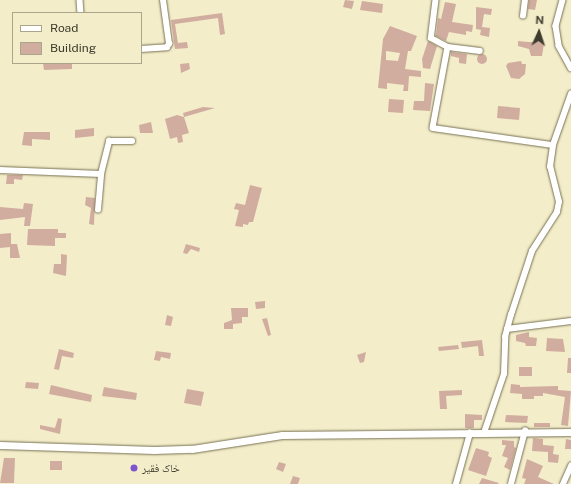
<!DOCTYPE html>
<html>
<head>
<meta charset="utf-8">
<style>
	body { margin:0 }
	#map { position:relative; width:571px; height:484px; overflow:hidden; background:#f3edca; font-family:"Public Sans","Noto Naskh Arabic",sans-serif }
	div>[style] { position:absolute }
	.building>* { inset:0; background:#d1ada0 }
	.round { border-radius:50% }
	.roads { filter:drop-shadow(0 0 1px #787152) drop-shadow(0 0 1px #787152) }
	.minor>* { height:5.5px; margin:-2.75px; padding:0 2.75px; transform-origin:2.75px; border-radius:2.75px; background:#fff }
	.tertiary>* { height:7px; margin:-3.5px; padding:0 3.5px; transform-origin:3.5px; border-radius:3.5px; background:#fff }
	.dots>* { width:11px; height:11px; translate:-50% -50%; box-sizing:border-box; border:2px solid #f3edca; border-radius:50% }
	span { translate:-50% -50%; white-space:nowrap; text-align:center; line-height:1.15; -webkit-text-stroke:3px #f3edca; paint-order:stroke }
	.poi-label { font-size:11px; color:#3d3b2d }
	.left { translate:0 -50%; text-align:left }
	.legend { position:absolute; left:12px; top:12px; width:130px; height:52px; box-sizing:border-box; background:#f3edca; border:1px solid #aaa68b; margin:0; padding:5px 7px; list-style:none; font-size:12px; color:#3d3b2d }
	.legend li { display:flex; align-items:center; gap:8px; height:20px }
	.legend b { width:20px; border:1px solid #aaa68b }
	.north { position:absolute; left:519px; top:12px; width:40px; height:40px; -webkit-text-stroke:3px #f3edca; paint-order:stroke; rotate:3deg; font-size:11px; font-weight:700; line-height:16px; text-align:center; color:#3d3b2d }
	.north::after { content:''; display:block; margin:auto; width:14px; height:18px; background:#3d3b2d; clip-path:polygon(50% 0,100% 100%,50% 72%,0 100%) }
</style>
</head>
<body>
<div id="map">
	<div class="building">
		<i style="clip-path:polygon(345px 0,354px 1px,352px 9px,343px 7px)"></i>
		<i style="clip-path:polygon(529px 0,537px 0,535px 10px,528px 9px)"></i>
		<i style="clip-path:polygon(362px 1px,383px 4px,382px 13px,360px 10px)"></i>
		<i style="clip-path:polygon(445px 2px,456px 4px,452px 22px,473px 25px,472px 32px,466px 31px,466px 35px,449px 32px,446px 41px,436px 36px,438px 18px,441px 19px)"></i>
		<i style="clip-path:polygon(476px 7px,492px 9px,491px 15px,484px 14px,482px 27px,490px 28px,489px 37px,480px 35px,481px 30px,476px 29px)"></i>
		<i style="clip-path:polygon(222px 13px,225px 34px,220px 35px,218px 18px,175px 24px,178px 43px,187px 42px,188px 48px,175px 49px,171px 20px)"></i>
		<i style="clip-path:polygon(evenodd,390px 26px,417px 36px,411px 51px,408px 51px,405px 69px,421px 71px,421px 77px,409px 76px,408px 91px,403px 91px,404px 85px,387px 83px,387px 89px,378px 88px,383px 39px,390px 26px,386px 51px,400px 53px,398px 61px,386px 60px,386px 51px)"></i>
		<i style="clip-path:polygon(535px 39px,541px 40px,544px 44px,542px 56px,531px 56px,529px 49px,518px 46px,518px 41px,528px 42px,535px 42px)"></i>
		<i style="clip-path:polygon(428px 41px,437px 46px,430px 69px,423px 68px,422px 59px)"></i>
		<i style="clip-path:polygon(451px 52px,467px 54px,466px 64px,459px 63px,459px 58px,451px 56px)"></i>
		<i class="round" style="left:477px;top:54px;width:10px;height:10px"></i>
		<i style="clip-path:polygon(521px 61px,522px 64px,526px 64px,525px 74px,519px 79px,511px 78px,506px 66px,508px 63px)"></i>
		<i style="clip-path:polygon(43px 63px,72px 63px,72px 69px,44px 70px)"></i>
		<i style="clip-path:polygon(189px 63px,190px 69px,181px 73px,180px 64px)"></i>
		<i style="clip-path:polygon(425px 83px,434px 84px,430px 111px,413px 110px,414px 101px,424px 101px)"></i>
		<i style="clip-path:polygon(389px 99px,404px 100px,403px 113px,388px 112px)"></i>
		<i style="clip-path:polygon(498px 106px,520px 108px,519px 120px,497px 118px)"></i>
		<i style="clip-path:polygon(203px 107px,215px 108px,184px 117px,183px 113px)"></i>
		<i style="clip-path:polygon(177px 115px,184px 117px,189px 133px,182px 135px,183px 142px,178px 143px,177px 137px,170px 139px,165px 119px)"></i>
		<i style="clip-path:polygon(151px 122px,153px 133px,140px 133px,139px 125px)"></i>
		<i style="clip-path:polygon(94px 128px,94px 136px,75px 138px,75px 130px)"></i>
		<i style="clip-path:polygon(24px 132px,50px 132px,50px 140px,32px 139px,32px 146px,22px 145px)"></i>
		<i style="clip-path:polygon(7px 175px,23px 175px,22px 180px,14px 179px,14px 184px,6px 184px)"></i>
		<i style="clip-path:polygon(250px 185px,262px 188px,253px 222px,249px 222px,248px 225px,243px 224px,243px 227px,235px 226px,239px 210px,234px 209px,236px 203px,245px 205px)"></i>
		<i style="clip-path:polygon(86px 197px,95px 198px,94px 225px,89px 224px,91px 208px,85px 205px)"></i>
		<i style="clip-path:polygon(24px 203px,33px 204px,30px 226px,24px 226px,25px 217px,0 220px,0 207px,23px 209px)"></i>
		<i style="clip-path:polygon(28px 229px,58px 229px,58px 233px,66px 233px,66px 238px,55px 238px,55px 246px,27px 245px)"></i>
		<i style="clip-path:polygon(11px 233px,11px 244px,17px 244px,20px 258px,10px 258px,10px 247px,0 248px,0 234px)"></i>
		<i style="clip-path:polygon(186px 244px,200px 248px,199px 252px,191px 249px,187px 254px,183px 253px)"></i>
		<i style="clip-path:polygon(61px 254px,67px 255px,66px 276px,53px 273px,54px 264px,61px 264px)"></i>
		<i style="clip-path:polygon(265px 301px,265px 308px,256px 309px,255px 302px)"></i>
		<i style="clip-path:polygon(231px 308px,248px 308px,248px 317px,242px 317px,242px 323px,233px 324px,233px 329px,224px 329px,224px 323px,232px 320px)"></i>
		<i style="clip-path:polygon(167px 315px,173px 317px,171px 326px,165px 325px)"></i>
		<i style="clip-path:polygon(267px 318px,271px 335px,268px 336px,262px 319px)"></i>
		<i style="clip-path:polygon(529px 332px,529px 337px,537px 338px,536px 346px,526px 346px,525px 343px,516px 341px,516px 335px)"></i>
		<i style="clip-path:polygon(547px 338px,563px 339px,565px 352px,546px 351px)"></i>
		<i style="clip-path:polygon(482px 340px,484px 356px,479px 356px,478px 346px,462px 348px,461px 342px)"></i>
		<i style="clip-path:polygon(458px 345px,459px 349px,439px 351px,438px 347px)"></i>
		<i style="clip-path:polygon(59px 349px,74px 353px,73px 358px,62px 356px,59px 370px,54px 369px)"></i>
		<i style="clip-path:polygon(156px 351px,171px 353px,170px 359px,161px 357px,160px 361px,154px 360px)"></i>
		<i style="clip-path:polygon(366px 352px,364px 362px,360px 363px,357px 355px)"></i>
		<i style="clip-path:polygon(568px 358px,571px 358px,571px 373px,567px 373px)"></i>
		<i style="clip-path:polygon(519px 367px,532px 367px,532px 376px,519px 376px)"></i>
		<i style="clip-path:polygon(26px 382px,39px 383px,38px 389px,25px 388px)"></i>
		<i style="clip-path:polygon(511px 384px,520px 385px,520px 387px,558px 386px,558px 390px,571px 391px,568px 426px,561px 425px,565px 397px,543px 393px,543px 396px,534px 396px,534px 399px,522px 399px,522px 394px,510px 393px)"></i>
		<i style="clip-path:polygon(51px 385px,92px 395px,91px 402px,49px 394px)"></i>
		<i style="clip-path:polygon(104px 387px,137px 393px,136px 400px,102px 396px)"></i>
		<i style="clip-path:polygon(187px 389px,204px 392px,201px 406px,184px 403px)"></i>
		<i style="clip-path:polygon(462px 390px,462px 395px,446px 396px,447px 409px,440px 409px,439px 391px)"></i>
		<i style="clip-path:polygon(465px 414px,482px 415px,482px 420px,474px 420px,474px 428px,465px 428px)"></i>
		<i style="clip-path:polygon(506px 415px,528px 416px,527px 423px,505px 422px)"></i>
		<i style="clip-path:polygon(58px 418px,62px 419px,60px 434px,40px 429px,40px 425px,55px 428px)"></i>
		<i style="clip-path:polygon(534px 423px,550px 423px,550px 427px,534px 427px)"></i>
		<i style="clip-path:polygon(533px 438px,543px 439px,543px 445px,554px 446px,553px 454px,559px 455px,558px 463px,548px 462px,548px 452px,532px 451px)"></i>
		<i style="clip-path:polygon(566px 439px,571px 440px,571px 449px,565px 449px)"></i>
		<i style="clip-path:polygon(502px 440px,514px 441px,514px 447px,516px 448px,510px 470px,504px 467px,508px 458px,502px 456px,506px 445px,502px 445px)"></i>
		<i style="clip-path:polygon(476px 448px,489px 452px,488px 456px,492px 458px,486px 476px,468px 470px)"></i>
		<i style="clip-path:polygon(4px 458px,15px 458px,14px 483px,0 483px)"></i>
		<i style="clip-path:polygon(527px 459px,543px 466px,538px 477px,554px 484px,524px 484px,526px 479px,522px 478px)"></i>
		<i style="clip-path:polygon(50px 461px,62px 461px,62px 470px,50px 470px)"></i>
		<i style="clip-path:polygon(279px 462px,286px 464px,283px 472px,276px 469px)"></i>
		<i style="clip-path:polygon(293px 476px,300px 478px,298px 484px,290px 484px)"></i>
		<i style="clip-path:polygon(482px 478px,499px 483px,498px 484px,479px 484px)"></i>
	</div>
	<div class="roads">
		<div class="minor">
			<i style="left:80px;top:0;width:13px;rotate:86deg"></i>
			<i style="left:436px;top:0;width:38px;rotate:97deg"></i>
			<i style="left:431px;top:38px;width:19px;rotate:28deg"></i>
			<i style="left:448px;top:47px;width:32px;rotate:7deg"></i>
			<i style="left:563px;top:0;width:27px;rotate:105deg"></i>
			<i style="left:556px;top:26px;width:20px;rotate:81deg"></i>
			<i style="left:559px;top:46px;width:25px;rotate:61deg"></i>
			<i style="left:523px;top:16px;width:16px;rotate:-83deg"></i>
			<i style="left:448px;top:47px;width:82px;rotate:100.5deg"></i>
			<i style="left:433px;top:128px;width:121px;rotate:8.1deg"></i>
			<i style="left:141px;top:49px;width:26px;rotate:-4deg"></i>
			<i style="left:167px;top:47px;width:4px;rotate:-56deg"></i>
			<i style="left:169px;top:44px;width:44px;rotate:-97.8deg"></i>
			<i style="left:0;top:170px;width:101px;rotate:2.3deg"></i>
			<i style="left:98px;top:210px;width:36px;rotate:-85deg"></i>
			<i style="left:101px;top:174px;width:34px;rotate:-76deg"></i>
			<i style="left:109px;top:141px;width:23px"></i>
			<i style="left:507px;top:329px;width:64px;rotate:-7.1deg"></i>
			<i style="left:484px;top:433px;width:62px;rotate:-71.3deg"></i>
			<i style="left:504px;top:374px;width:37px;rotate:-88deg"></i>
			<i style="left:505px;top:337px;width:23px;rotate:-75deg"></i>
			<i style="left:511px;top:315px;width:67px;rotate:-71.8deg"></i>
			<i style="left:532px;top:251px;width:46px;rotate:-57.3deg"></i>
			<i style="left:557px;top:212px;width:10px;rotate:-79deg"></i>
			<i style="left:559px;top:202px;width:36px;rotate:-104deg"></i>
			<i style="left:550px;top:167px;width:22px;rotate:-82deg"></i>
			<i style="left:553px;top:145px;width:54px;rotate:-70.6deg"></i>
			<i style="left:456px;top:484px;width:53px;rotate:-74.6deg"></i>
			<i style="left:511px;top:484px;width:55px;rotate:-75.2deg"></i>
			<i style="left:563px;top:484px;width:20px;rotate:-66deg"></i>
		</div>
		<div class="tertiary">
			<i style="left:0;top:445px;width:154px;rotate:1.9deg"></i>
			<i style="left:154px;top:450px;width:38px;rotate:-2deg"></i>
			<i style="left:192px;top:449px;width:91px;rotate:-8.8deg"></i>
			<i style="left:282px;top:435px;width:289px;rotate:-0.6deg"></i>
		</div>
	</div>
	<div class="dots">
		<i style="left:134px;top:468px;background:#7b54ce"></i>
	</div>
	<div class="poi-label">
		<span class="left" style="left:142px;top:468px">خاک فقیر</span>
	</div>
	<ul class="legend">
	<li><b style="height:5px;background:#fff"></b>Road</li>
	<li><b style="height:11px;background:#d1ada0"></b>Building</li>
	</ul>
	<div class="north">N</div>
</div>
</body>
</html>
